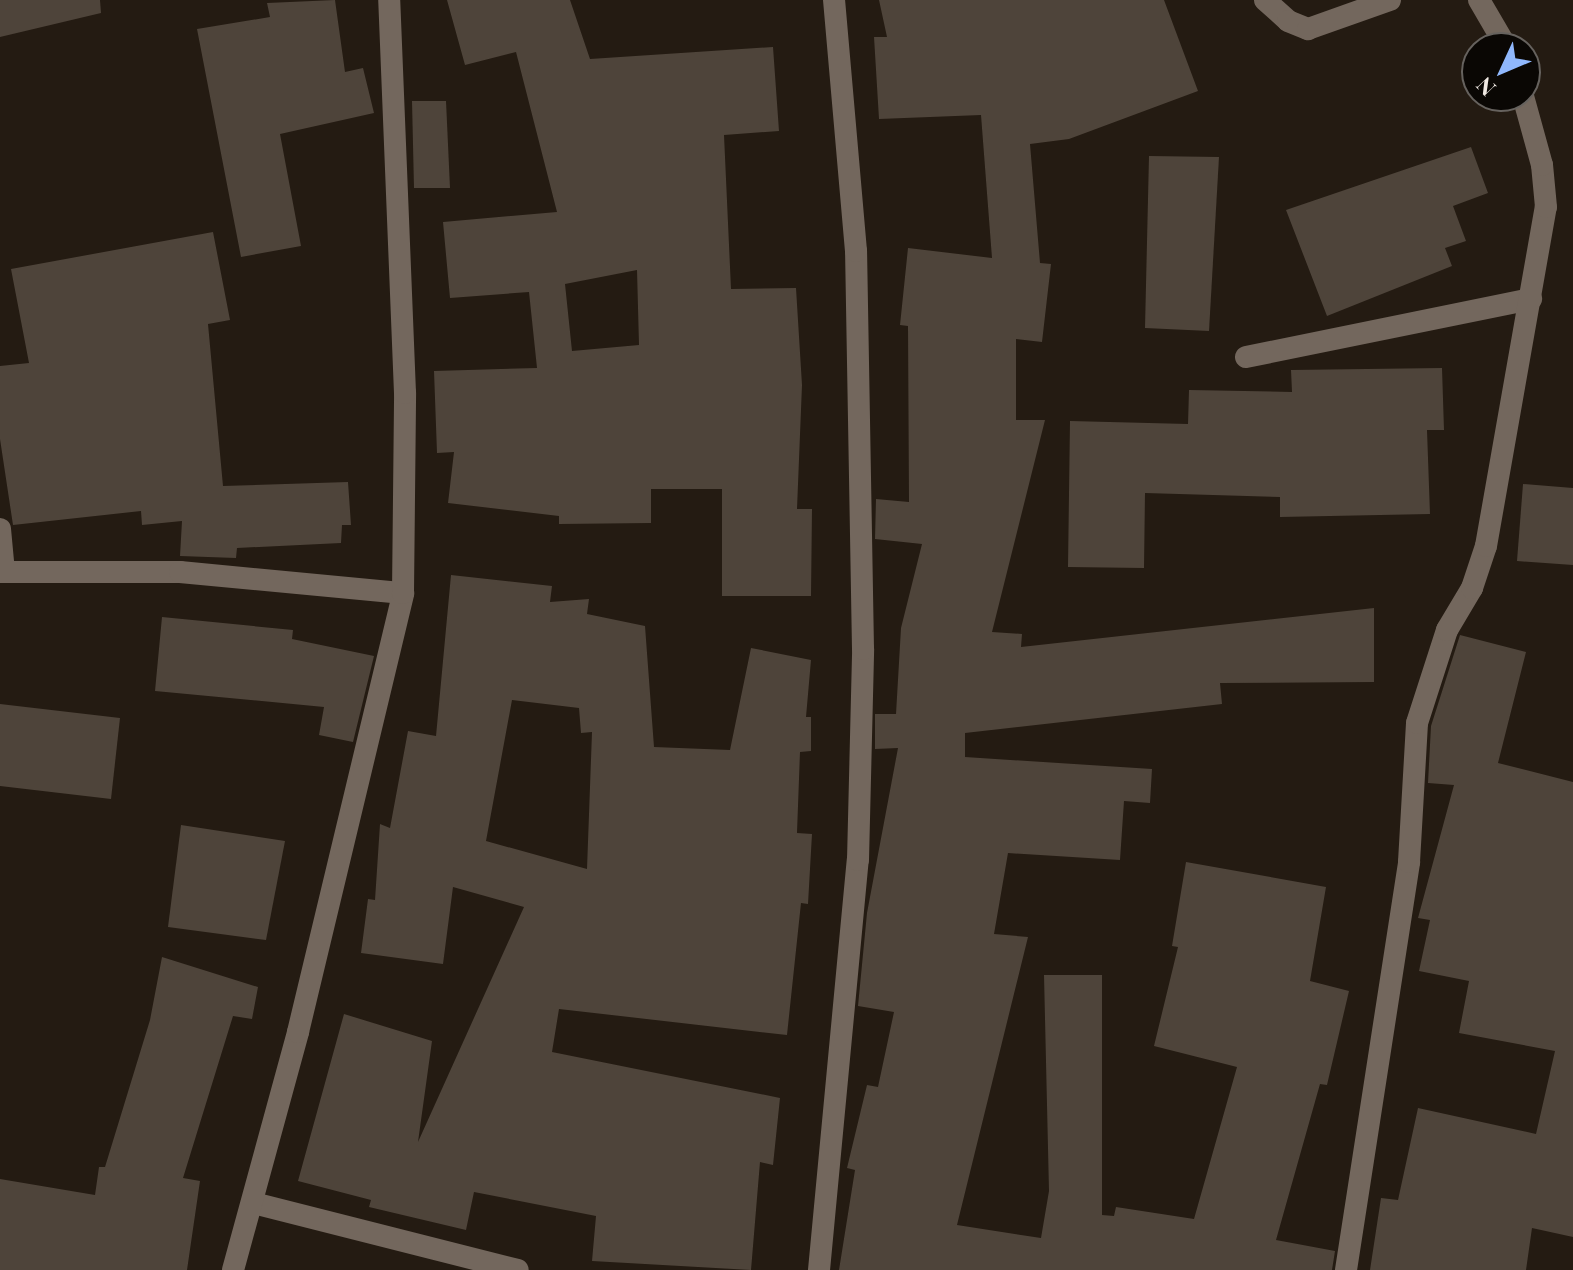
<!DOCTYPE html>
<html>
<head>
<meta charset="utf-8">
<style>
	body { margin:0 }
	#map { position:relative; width:1573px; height:1270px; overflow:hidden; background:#241b12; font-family:"Playfair Display",serif }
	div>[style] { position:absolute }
	.building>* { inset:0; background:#4e443a }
	.minor>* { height:22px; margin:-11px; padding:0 11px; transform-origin:11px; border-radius:11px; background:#73675d }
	span { translate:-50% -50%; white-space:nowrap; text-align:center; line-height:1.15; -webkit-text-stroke:6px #0a0704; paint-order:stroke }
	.north { position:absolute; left:1461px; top:32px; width:80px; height:80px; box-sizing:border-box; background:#0a0704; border:2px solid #66625e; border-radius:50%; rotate:226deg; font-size:22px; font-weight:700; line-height:32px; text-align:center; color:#f1eae4 }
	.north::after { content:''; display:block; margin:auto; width:28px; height:36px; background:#90b8fd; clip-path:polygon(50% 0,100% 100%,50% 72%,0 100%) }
</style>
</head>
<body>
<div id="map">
	<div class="building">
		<i style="clip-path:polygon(0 0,100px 0,101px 13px,0 37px)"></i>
		<i style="clip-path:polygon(335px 0,345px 72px,363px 68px,374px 113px,280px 134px,301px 246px,241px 257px,197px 29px,270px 17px,267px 3px)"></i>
		<i style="clip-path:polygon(evenodd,447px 0,570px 0,590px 59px,773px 47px,779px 131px,724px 135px,731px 289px,796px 288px,802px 385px,797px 509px,812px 509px,811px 596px,722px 596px,722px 489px,651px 489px,651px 523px,559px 524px,559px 516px,448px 503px,454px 452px,437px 453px,434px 371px,537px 368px,529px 292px,450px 298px,443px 222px,557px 212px,516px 52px,465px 65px,447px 0,637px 270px,639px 345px,572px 351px,565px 284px,637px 270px)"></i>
		<i style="clip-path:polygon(879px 0,1164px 0,1198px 91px,1069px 139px,1030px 144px,1040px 263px,1051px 264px,1042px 342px,1016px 339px,1016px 420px,1045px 420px,992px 632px,1022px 634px,1021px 647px,1374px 608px,1374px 682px,1220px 683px,1222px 704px,965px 733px,965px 757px,1152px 769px,1150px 803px,1124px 801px,1120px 860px,1008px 853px,994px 934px,1028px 937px,957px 1225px,1041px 1238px,1049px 1191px,1044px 975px,1102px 975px,1102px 1215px,1114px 1216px,1116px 1207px,1194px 1219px,1237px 1067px,1154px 1046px,1178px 947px,1172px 946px,1186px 862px,1326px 887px,1310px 981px,1349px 991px,1327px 1085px,1320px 1084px,1276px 1240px,1335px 1251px,1332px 1270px,839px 1270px,855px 1170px,847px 1168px,867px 1085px,878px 1087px,894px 1012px,858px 1006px,867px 913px,898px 748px,875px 749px,875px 714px,896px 714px,901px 628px,922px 544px,875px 539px,876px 499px,909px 502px,908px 326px,900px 325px,908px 248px,992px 258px,981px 115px,879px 119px,874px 37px,887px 37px)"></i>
		<i style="clip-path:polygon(412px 101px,446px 101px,450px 188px,414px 188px)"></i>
		<i style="clip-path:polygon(1471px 147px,1488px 193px,1453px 206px,1466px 241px,1445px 248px,1452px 266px,1327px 316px,1286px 210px)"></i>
		<i style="clip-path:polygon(1149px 156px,1219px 157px,1209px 331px,1145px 328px)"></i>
		<i style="clip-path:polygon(213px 232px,230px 320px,208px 324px,223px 486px,348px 482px,351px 525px,342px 525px,341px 543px,237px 548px,236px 558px,180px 556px,182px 521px,142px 525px,141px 511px,13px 525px,0 439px,0 366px,29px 363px,11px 269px)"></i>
		<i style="clip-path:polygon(1442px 368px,1444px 430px,1427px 430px,1430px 514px,1280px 517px,1280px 497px,1145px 493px,1144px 568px,1068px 567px,1070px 421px,1188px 424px,1189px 390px,1292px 392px,1291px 370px)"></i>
		<i style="clip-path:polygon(1523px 484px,1573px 488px,1573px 565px,1517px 561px)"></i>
		<i style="clip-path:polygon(evenodd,451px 575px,552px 586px,550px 602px,589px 599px,587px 614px,645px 626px,654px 747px,730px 750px,751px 648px,811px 660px,806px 717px,811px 717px,811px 751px,800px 752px,797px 833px,812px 834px,808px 904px,801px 903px,787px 1035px,559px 1009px,552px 1052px,780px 1098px,773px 1165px,760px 1162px,751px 1270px,592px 1261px,596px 1216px,474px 1192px,466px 1230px,369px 1207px,371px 1200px,298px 1181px,344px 1014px,432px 1041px,418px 1142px,524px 907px,453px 887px,443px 964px,361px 953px,368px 899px,375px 900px,380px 824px,390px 828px,408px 731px,436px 736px,451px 575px,512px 700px,579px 708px,581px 733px,592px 732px,587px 869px,486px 841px,512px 700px)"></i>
		<i style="clip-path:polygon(162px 617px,293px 630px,292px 639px,374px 656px,353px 742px,319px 735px,324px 707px,155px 691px)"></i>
		<i style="clip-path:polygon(1460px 635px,1526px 652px,1498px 763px,1573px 782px,1573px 1237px,1532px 1228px,1526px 1270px,1370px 1270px,1381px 1198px,1398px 1200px,1418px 1108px,1536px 1134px,1555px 1051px,1459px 1033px,1469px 981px,1419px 971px,1430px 920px,1418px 918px,1454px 785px,1428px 783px,1431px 726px)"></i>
		<i style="clip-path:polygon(0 704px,120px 718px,111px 799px,0 786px)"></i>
		<i style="clip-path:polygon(181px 825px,285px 841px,266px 940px,168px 927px)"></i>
		<i style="clip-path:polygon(162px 957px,258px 987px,252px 1019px,233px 1016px,183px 1178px,200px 1181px,187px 1270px,0 1270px,0 1179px,95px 1195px,99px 1167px,105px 1167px,150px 1020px)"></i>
	</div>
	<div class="minor">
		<i style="left:1265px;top:0;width:31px;rotate:42deg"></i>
		<i style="left:1288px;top:21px;width:22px;rotate:22deg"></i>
		<i style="left:1308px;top:29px;width:87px;rotate:-19.5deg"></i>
		<i style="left:1479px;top:0;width:56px;rotate:59.7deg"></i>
		<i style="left:1246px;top:357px;width:291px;rotate:-11.5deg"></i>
		<i style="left:0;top:529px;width:43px;rotate:84.7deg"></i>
		<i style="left:0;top:572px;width:180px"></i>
		<i style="left:180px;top:572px;width:224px;rotate:5.4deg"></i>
		<i style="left:253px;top:1203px;width:273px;rotate:14.2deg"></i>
		<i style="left:233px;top:1270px;width:247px;rotate:-74.7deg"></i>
		<i style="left:298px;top:1032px;width:451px;rotate:-76.5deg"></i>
		<i style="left:403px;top:593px;width:200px;rotate:-89.4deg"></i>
		<i style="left:405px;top:393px;width:393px;rotate:-92.3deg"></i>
		<i style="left:819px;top:1270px;width:412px;rotate:-84.6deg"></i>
		<i style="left:858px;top:860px;width:211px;rotate:-88.6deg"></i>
		<i style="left:863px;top:649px;width:398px;rotate:-91deg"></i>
		<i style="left:856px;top:251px;width:252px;rotate:-95deg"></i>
		<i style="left:1346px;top:1270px;width:413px;rotate:-81.2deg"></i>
		<i style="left:1409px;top:862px;width:139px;rotate:-86.7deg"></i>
		<i style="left:1417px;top:723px;width:98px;rotate:-72.1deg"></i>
		<i style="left:1447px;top:630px;width:49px;rotate:-59.2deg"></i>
		<i style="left:1472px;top:588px;width:44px;rotate:-71.6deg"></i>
		<i style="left:1486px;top:546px;width:344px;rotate:-80deg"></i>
		<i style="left:1546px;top:207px;width:42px;rotate:-95.4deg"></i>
		<i style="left:1542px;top:165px;width:72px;rotate:-105.4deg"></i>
	</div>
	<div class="north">N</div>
</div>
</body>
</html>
